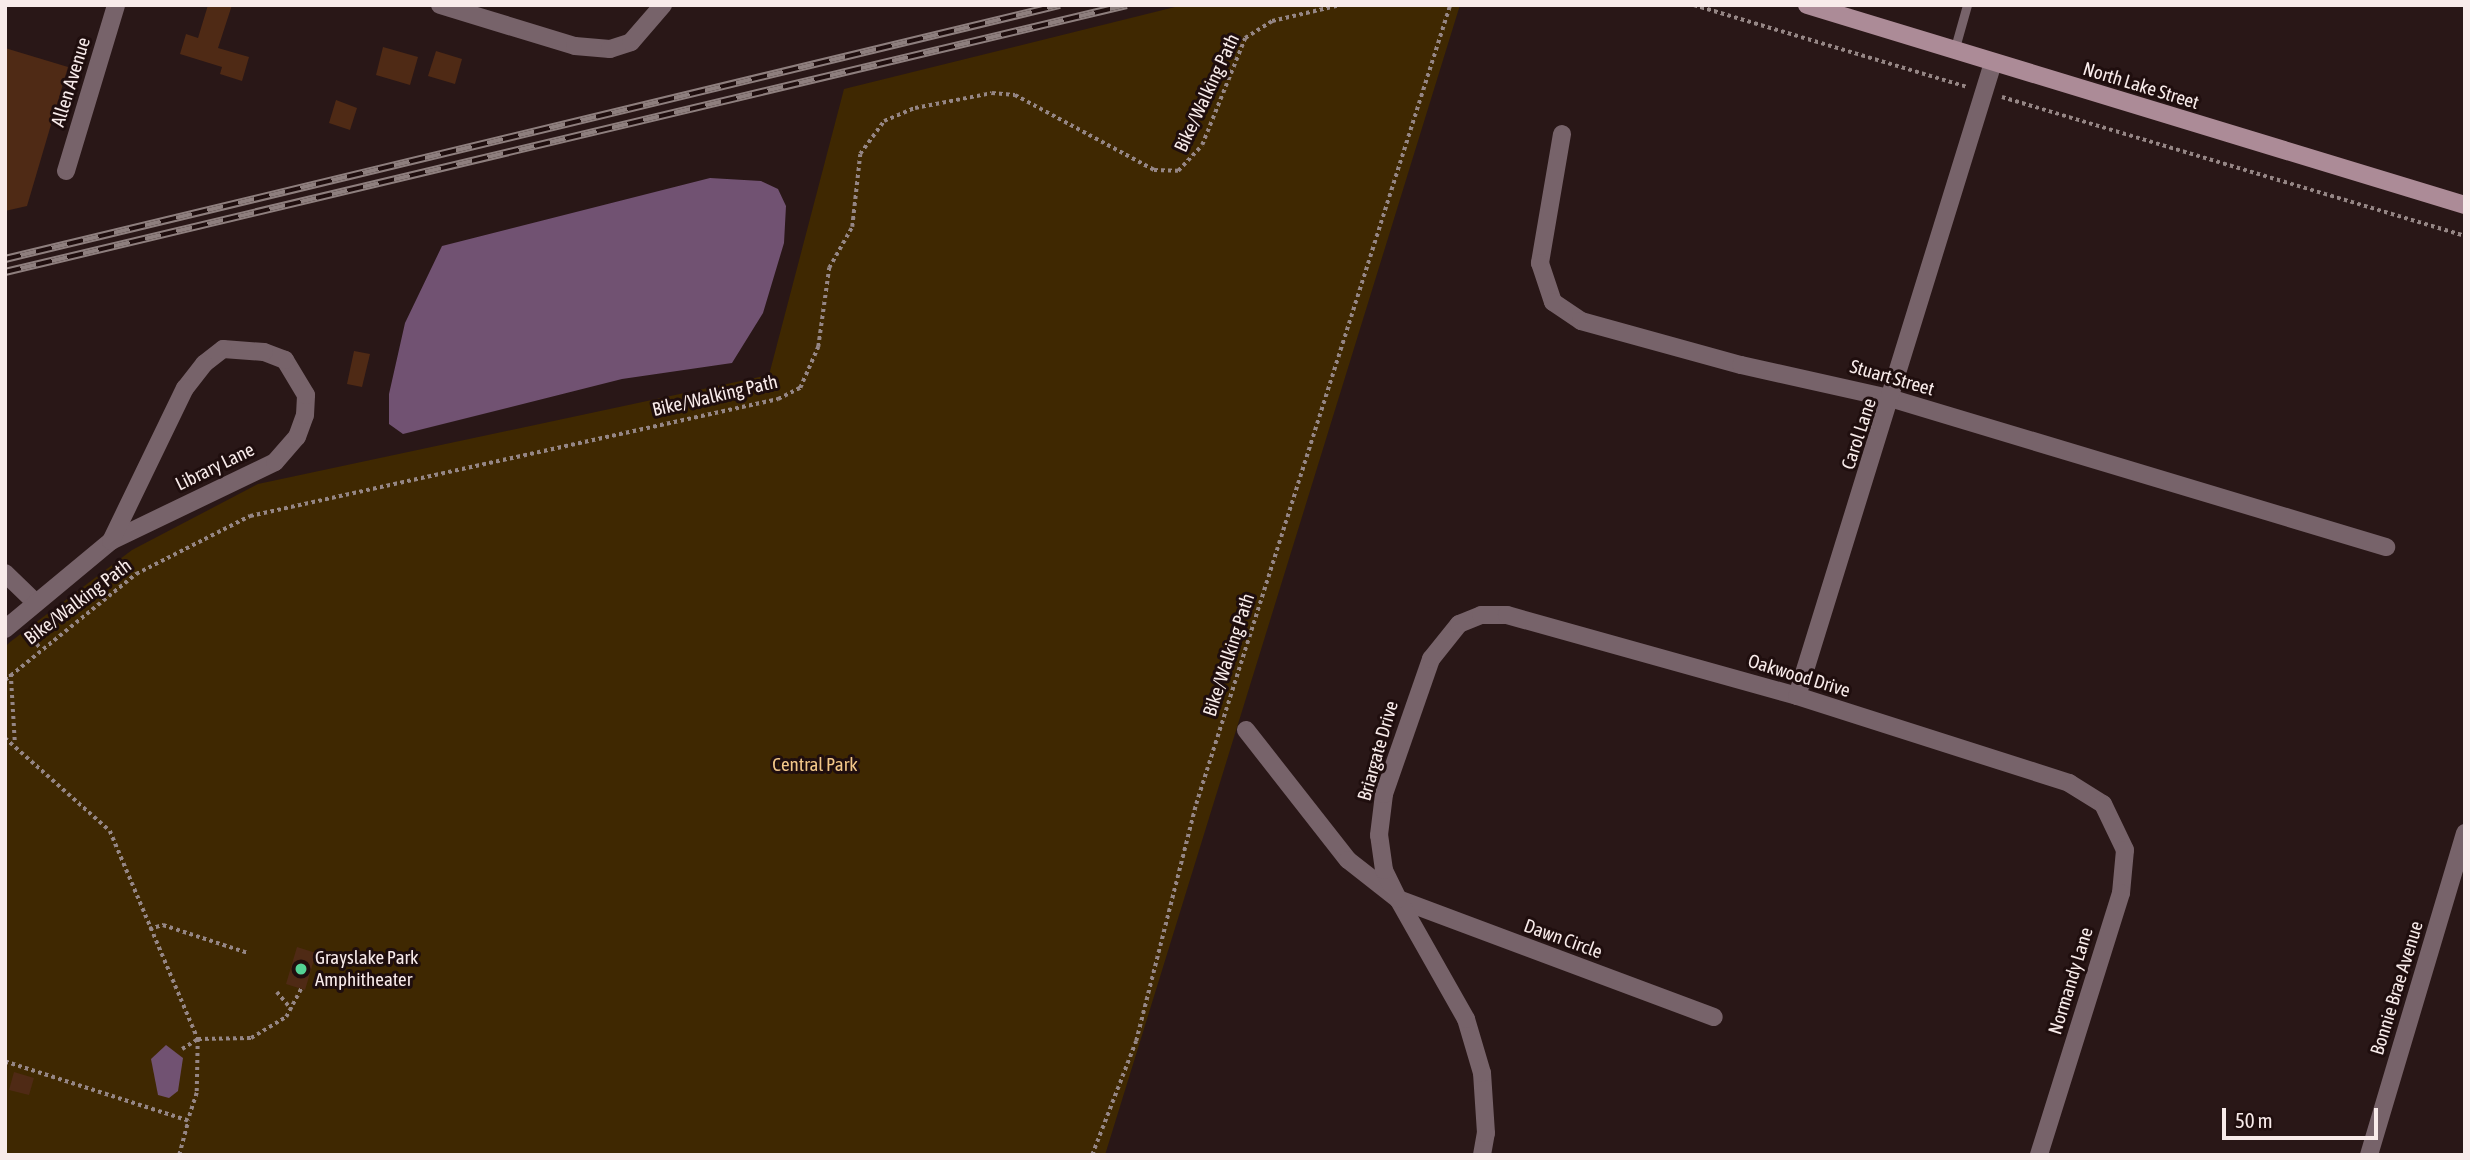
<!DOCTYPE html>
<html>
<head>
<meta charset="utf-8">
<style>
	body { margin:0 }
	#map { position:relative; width:2470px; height:1160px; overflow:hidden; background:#291717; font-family:"Asap Condensed",sans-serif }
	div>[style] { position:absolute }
	.green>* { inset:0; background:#3f2801 }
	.water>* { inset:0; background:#715272 }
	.building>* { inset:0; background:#4f2a15 }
	.path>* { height:3.5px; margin-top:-1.75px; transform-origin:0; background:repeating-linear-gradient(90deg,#958685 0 3.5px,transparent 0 7px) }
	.lane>* { height:9px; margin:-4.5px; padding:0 4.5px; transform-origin:4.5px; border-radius:4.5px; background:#77636a }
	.street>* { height:18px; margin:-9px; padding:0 9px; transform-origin:9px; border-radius:9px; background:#77636a }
	.secondary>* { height:18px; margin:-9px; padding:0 9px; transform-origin:9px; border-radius:9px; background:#ac8b97 }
	.rail>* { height:8px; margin-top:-4px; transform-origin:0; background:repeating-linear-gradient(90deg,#1f0e0e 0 16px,#8e7f7e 0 32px); box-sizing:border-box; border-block:2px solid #8e7f7e }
	.dots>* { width:19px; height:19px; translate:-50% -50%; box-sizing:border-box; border:4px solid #1f0e0e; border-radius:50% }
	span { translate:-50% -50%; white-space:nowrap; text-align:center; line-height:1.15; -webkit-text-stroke:6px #1f0e0e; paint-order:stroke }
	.street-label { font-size:19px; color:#f8ebea }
	.park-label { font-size:19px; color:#f3c789 }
	.poi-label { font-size:19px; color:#f8ebea }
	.left { translate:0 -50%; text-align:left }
	.frame { position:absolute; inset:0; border:7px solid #f8ebea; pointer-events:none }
	.scale { position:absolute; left:2222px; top:1108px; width:156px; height:32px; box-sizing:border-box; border:4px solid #f8ebea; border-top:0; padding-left:9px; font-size:21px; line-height:24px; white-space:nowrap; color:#f8ebea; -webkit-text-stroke:5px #1f0e0e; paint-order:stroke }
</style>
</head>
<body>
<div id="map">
	<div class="green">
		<i style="clip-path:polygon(1183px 5px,1460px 5px,1105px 1155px,5px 1155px,5px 647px,10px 642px,132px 550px,258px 484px,769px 375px,844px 89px)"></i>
	</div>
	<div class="water">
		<i style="clip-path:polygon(710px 178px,761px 181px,778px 189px,786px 206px,784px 243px,763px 313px,732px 363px,622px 379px,403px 434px,389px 424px,389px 394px,405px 323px,442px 246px)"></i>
		<i style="clip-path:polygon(166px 1045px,183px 1058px,178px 1091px,169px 1098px,158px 1095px,151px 1059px)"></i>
	</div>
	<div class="building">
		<i style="clip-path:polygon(208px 5px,232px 5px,218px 48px,249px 57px,242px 81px,220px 74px,222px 67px,180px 54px,186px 34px,198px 38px)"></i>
		<i style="clip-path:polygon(383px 47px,418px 57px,410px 85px,376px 75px)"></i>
		<i style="clip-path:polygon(5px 48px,68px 67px,27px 206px,5px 211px)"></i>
		<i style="clip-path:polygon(436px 51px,462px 59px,455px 84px,428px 76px)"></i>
		<i style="clip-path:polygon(336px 100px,357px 108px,350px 130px,329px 123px)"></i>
		<i style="clip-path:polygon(354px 351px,370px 354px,362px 387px,347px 384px)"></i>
		<i style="clip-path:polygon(297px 947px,316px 953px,305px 990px,286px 984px)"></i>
		<i style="clip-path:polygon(14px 1072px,34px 1078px,29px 1095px,9px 1090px)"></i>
	</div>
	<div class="path">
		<i style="left:1694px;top:5px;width:285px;rotate:16.7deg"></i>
		<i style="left:2002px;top:97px;width:483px;rotate:16.7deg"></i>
		<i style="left:28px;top:633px;width:19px;rotate:51deg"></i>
		<i style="left:11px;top:674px;width:67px;rotate:86.6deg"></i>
		<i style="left:5px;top:680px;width:169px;rotate:-39deg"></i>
		<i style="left:136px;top:574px;width:128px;rotate:-27deg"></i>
		<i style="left:250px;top:516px;width:541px;rotate:-12.49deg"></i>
		<i style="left:778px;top:399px;width:25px;rotate:-27deg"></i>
		<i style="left:800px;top:388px;width:45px;rotate:-66.3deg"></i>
		<i style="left:818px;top:347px;width:80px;rotate:-82.1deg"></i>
		<i style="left:829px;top:268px;width:47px;rotate:-60.7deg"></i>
		<i style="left:852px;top:227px;width:73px;rotate:-83.7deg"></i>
		<i style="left:860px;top:154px;width:41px;rotate:-54deg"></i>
		<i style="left:884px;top:121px;width:34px;rotate:-23deg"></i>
		<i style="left:915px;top:108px;width:78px;rotate:-11deg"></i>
		<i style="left:992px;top:93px;width:23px;rotate:5deg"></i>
		<i style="left:1015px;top:95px;width:158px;rotate:28.3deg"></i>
		<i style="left:1154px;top:170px;width:24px;rotate:2deg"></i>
		<i style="left:1178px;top:171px;width:35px;rotate:-47deg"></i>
		<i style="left:1202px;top:145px;width:115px;rotate:-68.1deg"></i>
		<i style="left:1245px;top:38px;width:32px;rotate:-32deg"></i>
		<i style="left:1272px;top:21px;width:70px;rotate:-13.2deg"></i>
		<i style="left:5px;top:738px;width:140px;rotate:41.5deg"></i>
		<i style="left:110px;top:831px;width:226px;rotate:67.1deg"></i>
		<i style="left:198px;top:1039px;width:54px;rotate:91.1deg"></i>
		<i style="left:197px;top:1093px;width:29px;rotate:108deg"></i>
		<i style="left:188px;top:1121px;width:192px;rotate:-162.1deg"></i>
		<i style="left:149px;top:929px;width:15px;rotate:-16deg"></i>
		<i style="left:163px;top:925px;width:89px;rotate:18.2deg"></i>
		<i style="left:277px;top:992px;width:23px;rotate:50deg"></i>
		<i style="left:182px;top:1049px;width:19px;rotate:-32deg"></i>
		<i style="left:198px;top:1039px;width:53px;rotate:-1.1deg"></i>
		<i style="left:251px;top:1038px;width:41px;rotate:-31deg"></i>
		<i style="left:286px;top:1017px;width:32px;rotate:-62deg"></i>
		<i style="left:179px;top:1155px;width:35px;rotate:-75deg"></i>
		<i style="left:1092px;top:1155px;width:122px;rotate:-68.9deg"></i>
		<i style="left:1136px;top:1041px;width:244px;rotate:-75.8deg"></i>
		<i style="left:1196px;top:804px;width:838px;rotate:-72.36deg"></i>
	</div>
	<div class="lane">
		<i style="left:1954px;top:51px;width:48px;rotate:-74.2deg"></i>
	</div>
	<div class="street">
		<i style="left:440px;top:5px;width:141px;rotate:16.9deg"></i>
		<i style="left:575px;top:46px;width:35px;rotate:5deg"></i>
		<i style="left:610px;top:49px;width:22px;rotate:-18deg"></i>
		<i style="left:631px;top:42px;width:49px;rotate:-49.1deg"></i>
		<i style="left:1562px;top:134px;width:131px;rotate:99.7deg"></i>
		<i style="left:1540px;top:263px;width:41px;rotate:71.6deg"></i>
		<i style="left:1553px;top:302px;width:34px;rotate:34deg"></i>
		<i style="left:1581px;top:321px;width:166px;rotate:15.4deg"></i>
		<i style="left:1741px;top:365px;width:156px;rotate:12.6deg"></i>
		<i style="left:1893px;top:399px;width:515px;rotate:16.71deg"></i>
		<i style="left:66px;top:171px;width:173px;rotate:-73.2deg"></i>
		<i style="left:5px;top:573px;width:42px;rotate:44deg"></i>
		<i style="left:5px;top:629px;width:138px;rotate:-39.7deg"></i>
		<i style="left:111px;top:541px;width:182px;rotate:-25.7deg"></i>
		<i style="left:275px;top:462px;width:33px;rotate:-49deg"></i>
		<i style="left:297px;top:437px;width:23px;rotate:-70deg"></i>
		<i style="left:305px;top:415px;width:20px;rotate:-87deg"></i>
		<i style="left:306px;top:395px;width:41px;rotate:-121deg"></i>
		<i style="left:285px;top:360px;width:22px;rotate:-159deg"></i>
		<i style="left:264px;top:352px;width:41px;rotate:-175.8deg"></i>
		<i style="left:223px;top:349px;width:24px;rotate:142deg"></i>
		<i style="left:204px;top:364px;width:31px;rotate:128deg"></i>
		<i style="left:185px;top:388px;width:170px;rotate:115.8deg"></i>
		<i style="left:1797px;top:696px;width:663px;rotate:-72.8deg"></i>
		<i style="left:1246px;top:730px;width:165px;rotate:51.9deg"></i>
		<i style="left:1348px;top:860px;width:63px;rotate:38deg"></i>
		<i style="left:1398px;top:899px;width:337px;rotate:20.5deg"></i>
		<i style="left:1482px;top:1155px;width:22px;rotate:-80deg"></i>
		<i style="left:1486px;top:1133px;width:60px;rotate:-93.8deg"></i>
		<i style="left:1482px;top:1073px;width:56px;rotate:-106.5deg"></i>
		<i style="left:1466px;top:1019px;width:138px;rotate:-119.5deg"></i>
		<i style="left:1398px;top:899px;width:32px;rotate:-116deg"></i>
		<i style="left:1384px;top:870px;width:35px;rotate:-98deg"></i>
		<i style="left:1379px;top:835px;width:41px;rotate:-83deg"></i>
		<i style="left:1384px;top:794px;width:143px;rotate:-70.8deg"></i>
		<i style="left:1431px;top:659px;width:45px;rotate:-51.3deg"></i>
		<i style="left:1459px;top:624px;width:24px;rotate:-22deg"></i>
		<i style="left:1481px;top:615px;width:26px"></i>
		<i style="left:1507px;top:615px;width:301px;rotate:15.6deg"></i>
		<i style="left:1797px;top:696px;width:286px;rotate:17.7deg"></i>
		<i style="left:2069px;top:783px;width:40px;rotate:32deg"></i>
		<i style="left:2103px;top:804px;width:51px;rotate:64.4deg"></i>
		<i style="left:2125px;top:850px;width:43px;rotate:95.3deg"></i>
		<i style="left:2121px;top:893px;width:275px;rotate:107.4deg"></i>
		<i style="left:2369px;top:1155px;width:336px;rotate:-73.4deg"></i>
	</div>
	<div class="secondary">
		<i style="left:1807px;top:5px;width:688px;rotate:16.91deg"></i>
	</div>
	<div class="rail">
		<i style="left:5px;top:259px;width:1085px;rotate:-13.54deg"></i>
		<i style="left:5px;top:272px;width:1153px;rotate:-13.39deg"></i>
	</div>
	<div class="dots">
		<i style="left:301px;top:969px;background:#54d395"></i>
	</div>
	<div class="street-label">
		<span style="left:71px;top:82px;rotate:-73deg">Allen Avenue</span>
		<span style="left:2141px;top:86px;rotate:17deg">North Lake Street</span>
		<span style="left:1207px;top:93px;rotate:-65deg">Bike/Walking Path</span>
		<span style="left:1892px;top:378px;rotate:16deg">Stuart Street</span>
		<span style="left:715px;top:396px;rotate:-13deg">Bike/Walking Path</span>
		<span style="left:1859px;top:434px;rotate:-72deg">Carol Lane</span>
		<span style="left:215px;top:467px;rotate:-26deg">Library Lane</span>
		<span style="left:78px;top:602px;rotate:-37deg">Bike/Walking Path</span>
		<span style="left:1229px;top:655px;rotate:-72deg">Bike/Walking Path</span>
		<span style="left:1799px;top:676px;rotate:17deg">Oakwood Drive</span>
		<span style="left:1378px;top:751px;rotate:-74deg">Briargate Drive</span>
		<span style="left:1563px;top:939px;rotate:20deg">Dawn Circle</span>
		<span style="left:2071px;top:981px;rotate:-73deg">Normandy Lane</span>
		<span style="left:2397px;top:988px;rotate:-73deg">Bonnie Brae Avenue</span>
	</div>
	<div class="park-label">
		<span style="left:815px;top:765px">Central Park</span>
	</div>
	<div class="poi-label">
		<span class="left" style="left:315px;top:969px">Grayslake Park<br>Amphitheater</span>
	</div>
	<div class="frame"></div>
	<div class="scale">50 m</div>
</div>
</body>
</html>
